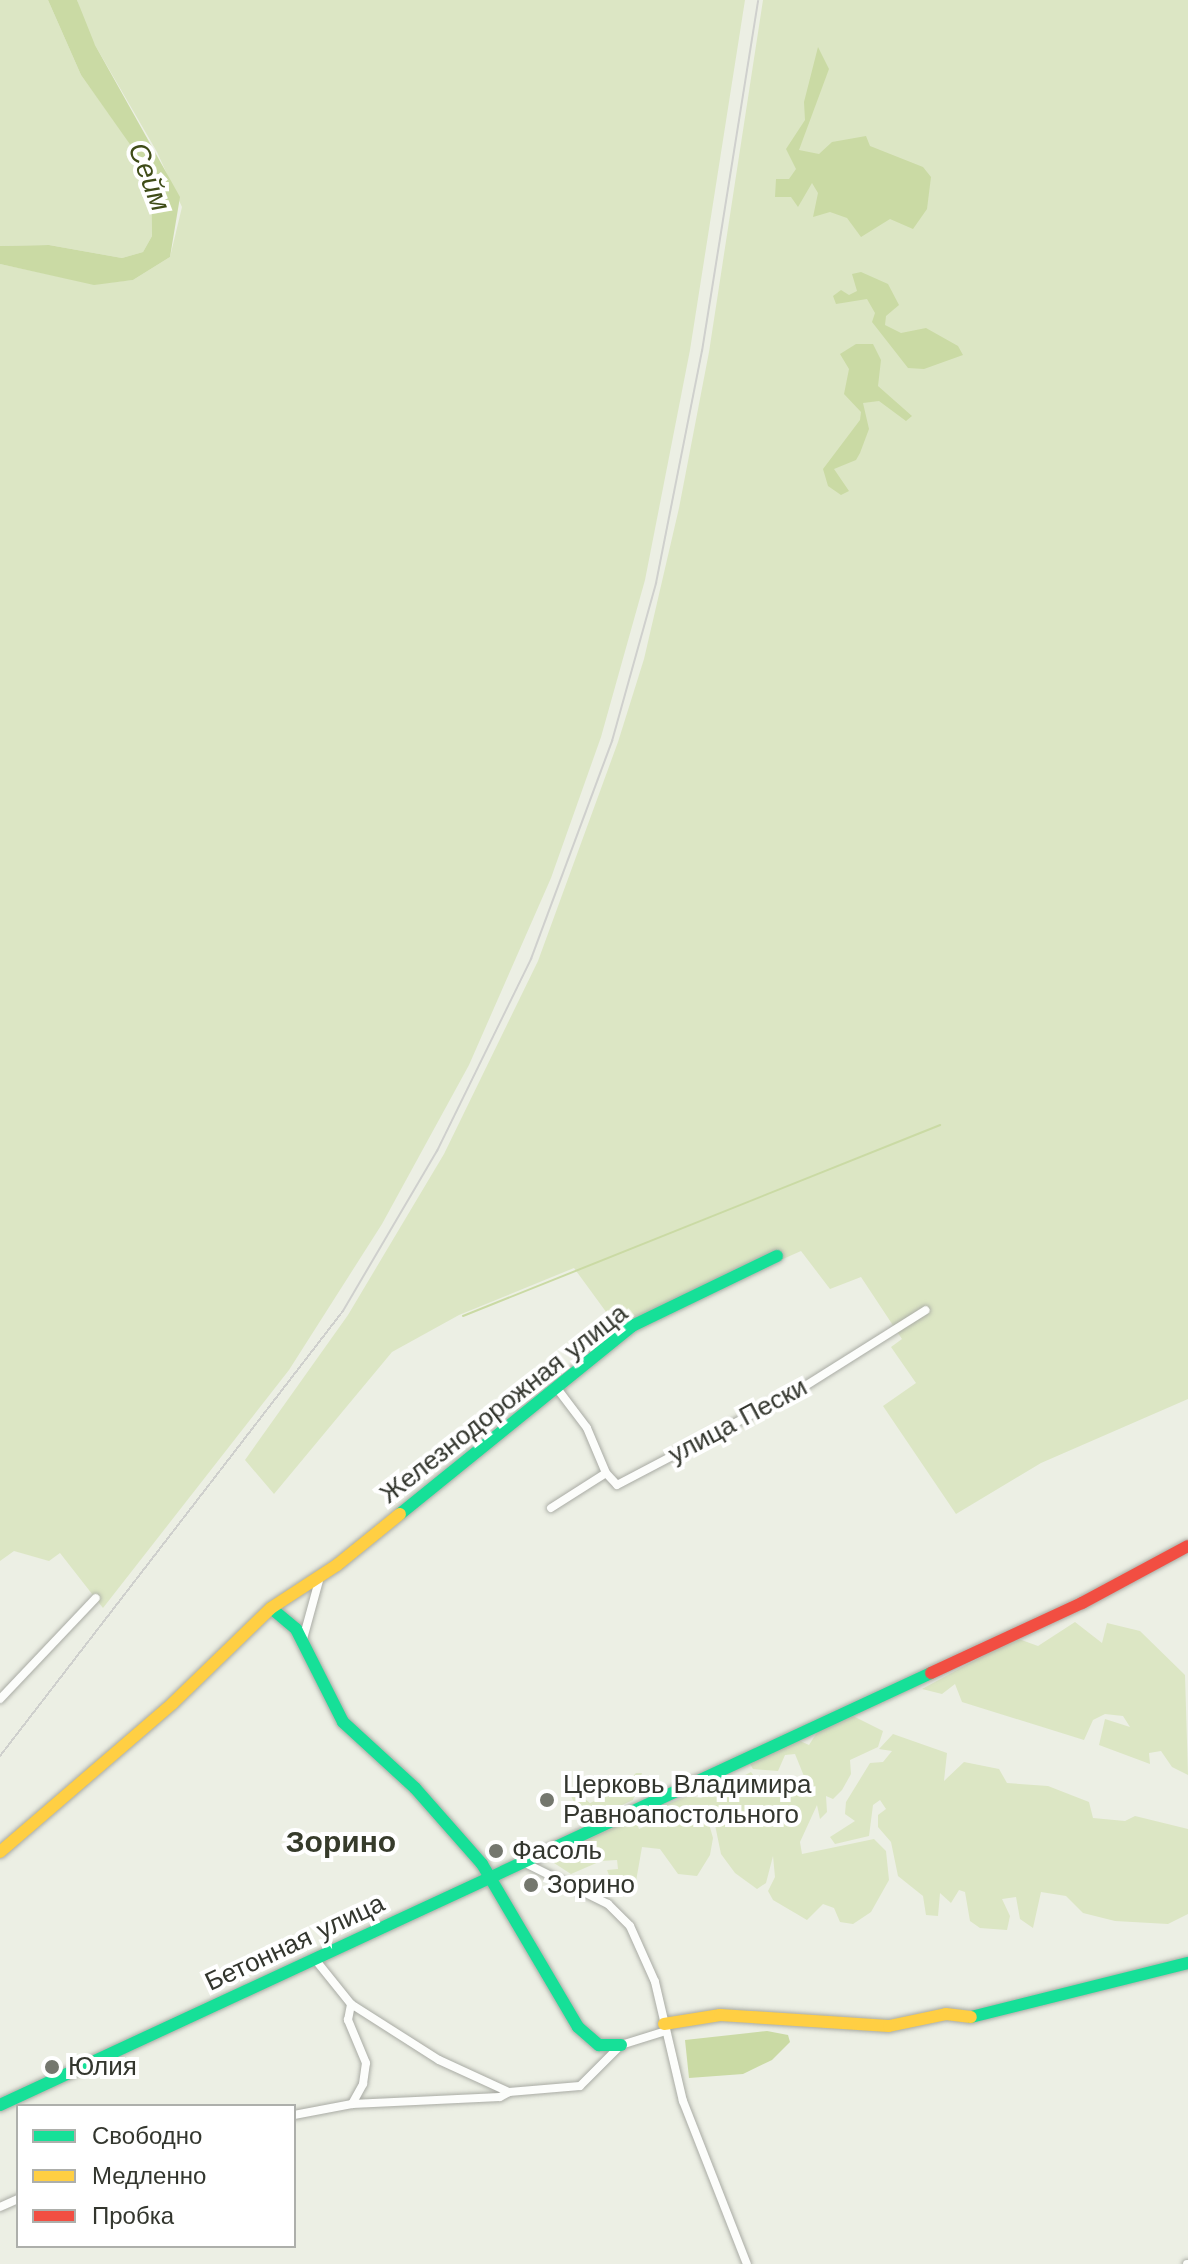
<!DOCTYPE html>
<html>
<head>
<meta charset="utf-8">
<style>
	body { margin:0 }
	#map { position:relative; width:1188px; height:2264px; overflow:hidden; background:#ecefe4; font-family:"Work Sans",sans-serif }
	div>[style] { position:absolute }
	.green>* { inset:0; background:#dce6c4 }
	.water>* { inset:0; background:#cadaa4 }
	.stream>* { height:2px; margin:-1px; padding:0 1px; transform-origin:1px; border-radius:1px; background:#cadaa4 }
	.roads { filter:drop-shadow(0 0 2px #a9aba4) drop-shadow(0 0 2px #a9aba4) }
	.street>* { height:8px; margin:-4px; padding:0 4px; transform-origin:4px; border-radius:4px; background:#fcfdfb }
	.fast>* { height:12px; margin:-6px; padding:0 6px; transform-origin:6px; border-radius:6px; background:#16e098 }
	.slow>* { height:12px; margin:-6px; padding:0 6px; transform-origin:6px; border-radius:6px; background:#ffcf43 }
	.jam>* { height:12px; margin:-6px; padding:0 6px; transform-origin:6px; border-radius:6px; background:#f24e42 }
	.rail>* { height:2px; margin:-1px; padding:0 1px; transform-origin:1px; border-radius:1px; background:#cfd0cd }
	.dots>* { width:22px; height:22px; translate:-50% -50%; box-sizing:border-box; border:4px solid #fff; border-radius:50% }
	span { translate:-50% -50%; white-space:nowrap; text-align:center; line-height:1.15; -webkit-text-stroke:8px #fff; paint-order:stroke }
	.street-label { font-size:26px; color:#33362e }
	.poi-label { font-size:26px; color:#33362e }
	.left { translate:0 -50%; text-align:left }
	.water-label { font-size:28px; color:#3f4c18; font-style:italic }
	.quarter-label { font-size:30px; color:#363b2b; font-weight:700 }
	.legend { position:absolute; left:16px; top:2104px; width:280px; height:144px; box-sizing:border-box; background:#fff; border:2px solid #adafab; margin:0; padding:10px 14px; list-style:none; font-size:24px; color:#33362e }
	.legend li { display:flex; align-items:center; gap:16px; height:40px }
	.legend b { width:40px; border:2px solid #adafab }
</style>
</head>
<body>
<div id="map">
	<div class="green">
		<i style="clip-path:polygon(0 0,48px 0,81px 75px,133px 147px,151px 194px,152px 236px,143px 252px,122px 258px,49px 245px,0 246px)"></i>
		<i style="clip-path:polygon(77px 0,745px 0,690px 350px,645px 580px,601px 737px,551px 878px,469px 1065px,382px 1224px,289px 1370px,103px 1608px,60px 1553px,49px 1561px,14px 1551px,0 1561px,0 264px,94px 284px,133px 280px,170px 257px,182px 207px,157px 152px,88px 33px)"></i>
		<i style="clip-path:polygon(763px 0,1188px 0,1188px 1399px,1041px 1463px,956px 1514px,883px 1406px,916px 1383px,891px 1347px,902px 1339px,861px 1277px,830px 1289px,801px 1251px,620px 1331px,574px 1268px,459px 1315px,392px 1352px,274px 1494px,245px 1460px,348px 1315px,444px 1154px,538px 961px,618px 742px,644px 659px,679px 508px,709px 352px)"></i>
		<i style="clip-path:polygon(1075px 1622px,1102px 1643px,1107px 1623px,1140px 1631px,1185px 1675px,1188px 1775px,1172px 1767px,1161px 1751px,1149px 1753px,1150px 1764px,1099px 1745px,1105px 1719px,1130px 1727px,1123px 1716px,1105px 1714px,1093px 1720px,1084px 1740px,962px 1702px,955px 1684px,942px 1694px,922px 1689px,1016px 1638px,1038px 1646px)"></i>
		<i style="clip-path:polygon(853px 1716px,883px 1731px,878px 1747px,850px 1760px,851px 1774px,842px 1790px,833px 1799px,826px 1796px,827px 1812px,820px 1819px,817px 1805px,800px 1842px,802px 1854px,874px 1839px,886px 1851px,889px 1880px,871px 1912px,853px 1924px,840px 1922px,834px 1908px,823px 1904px,807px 1920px,773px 1900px,768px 1891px,775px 1877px,773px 1856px,766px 1883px,757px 1889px,735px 1873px,721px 1854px,714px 1820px,707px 1817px,713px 1838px,710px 1855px,697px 1876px,678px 1874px,660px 1849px,642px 1847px,635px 1887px,612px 1883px,607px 1870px,618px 1869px,617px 1860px,601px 1861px,571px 1874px,554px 1863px,558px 1854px,635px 1817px,639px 1829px,652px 1823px,654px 1809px,688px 1796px,701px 1798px,751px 1772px,759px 1783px,800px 1796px,808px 1786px,795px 1754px,785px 1755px,778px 1771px,753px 1769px,750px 1764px,798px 1740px,809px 1745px,818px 1731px)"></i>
		<i style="clip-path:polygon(893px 1734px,947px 1753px,944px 1781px,964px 1762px,999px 1769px,1007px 1783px,1048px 1786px,1089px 1802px,1093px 1818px,1125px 1821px,1135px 1816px,1188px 1829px,1188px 1914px,1168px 1924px,1115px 1921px,1083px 1913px,1066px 1896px,1041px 1892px,1033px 1928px,1020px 1919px,1016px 1897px,1002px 1899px,1010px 1916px,1007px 1930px,980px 1928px,970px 1921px,965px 1892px,959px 1890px,951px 1903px,940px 1893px,938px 1916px,926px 1915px,923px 1896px,898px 1876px,891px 1842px,878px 1827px,878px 1815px,886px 1809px,880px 1800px,873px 1805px,869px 1836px,835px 1844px,830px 1837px,855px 1821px,845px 1814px,846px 1802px,870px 1763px,883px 1762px,892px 1751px,879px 1749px)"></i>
		<i style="clip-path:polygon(636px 1773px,642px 1773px,633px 1800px,584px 1823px,571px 1796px,577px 1793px,590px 1803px,621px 1789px)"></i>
	</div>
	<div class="water">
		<i style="clip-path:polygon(48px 0,77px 0,95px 45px,180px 197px,170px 257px,133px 280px,94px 285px,0 264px,0 246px,49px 245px,122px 258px,143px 252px,152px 236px,151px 189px,138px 170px,134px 150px,81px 75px)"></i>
		<i style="clip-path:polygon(818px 47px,829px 69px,799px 150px,819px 154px,832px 142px,866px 136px,870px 146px,923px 167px,931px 177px,927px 209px,913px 229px,890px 219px,861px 237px,847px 218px,830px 212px,813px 217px,818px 193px,812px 183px,798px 207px,791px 197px,775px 197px,776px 179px,789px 179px,796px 169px,786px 149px,805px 120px,804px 102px)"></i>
		<i style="clip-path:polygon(861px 272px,888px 284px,899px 305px,886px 316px,885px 325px,901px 333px,926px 328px,958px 346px,963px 355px,924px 369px,908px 368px,872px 322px,875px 313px,867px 299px,836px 304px,833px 296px,841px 290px,849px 295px,857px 291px,852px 274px)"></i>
		<i style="clip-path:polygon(856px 344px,873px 344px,881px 360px,878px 386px,912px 416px,906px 421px,879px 401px,863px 403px,869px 429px,860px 453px,856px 460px,834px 469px,849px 491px,841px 495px,828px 486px,823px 469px,860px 420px,861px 412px,844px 394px,849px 369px,840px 354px)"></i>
		<i style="clip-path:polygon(767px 2031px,788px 2035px,790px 2042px,772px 2060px,743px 2074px,689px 2078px,685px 2040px)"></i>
	</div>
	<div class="stream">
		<i style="left:463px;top:1316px;width:514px;rotate:-21.82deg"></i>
	</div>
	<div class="roads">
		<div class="street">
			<i style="left:556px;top:1387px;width:51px;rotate:52.9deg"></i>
			<i style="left:587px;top:1428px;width:49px;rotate:67.1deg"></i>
			<i style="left:551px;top:1508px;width:65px;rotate:-32.5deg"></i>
			<i style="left:606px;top:1473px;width:16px;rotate:47deg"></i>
			<i style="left:617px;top:1485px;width:209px;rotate:-27.7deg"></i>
			<i style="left:802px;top:1388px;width:146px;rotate:-32.2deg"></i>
			<i style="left:303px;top:1639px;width:64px;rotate:-74.7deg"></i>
			<i style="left:0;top:1699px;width:139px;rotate:-46.5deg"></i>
			<i style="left:523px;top:1862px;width:95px;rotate:26.3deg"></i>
			<i style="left:608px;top:1904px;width:31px;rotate:45deg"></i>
			<i style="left:630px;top:1926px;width:61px;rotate:65.9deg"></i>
			<i style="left:655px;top:1982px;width:122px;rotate:76.8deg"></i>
			<i style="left:683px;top:2101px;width:175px;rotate:68.6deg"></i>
			<i style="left:314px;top:1958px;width:59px;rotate:51.2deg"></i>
			<i style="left:351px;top:2004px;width:104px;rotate:32.5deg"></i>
			<i style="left:439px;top:2060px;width:77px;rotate:24.6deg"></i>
			<i style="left:509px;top:2092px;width:71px;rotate:-4.8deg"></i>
			<i style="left:580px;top:2086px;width:58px;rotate:-45deg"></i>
			<i style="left:621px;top:2045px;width:47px;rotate:-17.3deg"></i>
			<i style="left:352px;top:2104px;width:148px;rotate:-2.7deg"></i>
			<i style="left:500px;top:2097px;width:10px;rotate:-29deg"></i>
			<i style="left:294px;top:2115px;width:59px;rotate:-10.7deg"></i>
			<i style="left:352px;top:2104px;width:23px;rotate:-61deg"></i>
			<i style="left:363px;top:2084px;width:21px;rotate:-82deg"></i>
			<i style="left:366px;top:2063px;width:47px;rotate:-112.7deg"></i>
			<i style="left:348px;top:2020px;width:16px;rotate:-79deg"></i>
			<i style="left:0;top:2207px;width:20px;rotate:-24deg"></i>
			<i style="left:1187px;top:2264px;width:1px"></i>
		</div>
		<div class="fast">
			<i style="left:400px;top:1514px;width:299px;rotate:-39deg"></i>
			<i style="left:632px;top:1326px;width:161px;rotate:-25.8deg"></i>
			<i style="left:271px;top:1608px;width:33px;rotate:40deg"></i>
			<i style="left:296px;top:1629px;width:104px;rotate:63.2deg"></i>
			<i style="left:343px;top:1722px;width:98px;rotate:42.5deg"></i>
			<i style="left:415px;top:1788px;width:101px;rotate:48.6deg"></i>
			<i style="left:482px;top:1864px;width:189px;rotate:59.5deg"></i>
			<i style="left:578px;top:2027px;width:28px;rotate:41deg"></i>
			<i style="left:599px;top:2045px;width:22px"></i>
			<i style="left:971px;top:2017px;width:224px;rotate:-14deg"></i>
			<i style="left:0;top:2105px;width:1026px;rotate:-24.89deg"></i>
		</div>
		<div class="slow">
			<i style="left:0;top:1852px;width:228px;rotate:-40.7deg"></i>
			<i style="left:173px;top:1703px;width:136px;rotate:-44.1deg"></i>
			<i style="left:271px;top:1608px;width:79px;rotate:-33.1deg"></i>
			<i style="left:337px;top:1565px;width:81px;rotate:-39deg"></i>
			<i style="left:664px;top:2024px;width:57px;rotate:-9.1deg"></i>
			<i style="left:720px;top:2015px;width:169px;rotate:3.7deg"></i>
			<i style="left:889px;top:2026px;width:58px;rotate:-11.9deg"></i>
			<i style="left:946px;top:2014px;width:25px;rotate:7deg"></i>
		</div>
		<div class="jam">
			<i style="left:931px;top:1673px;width:166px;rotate:-24.9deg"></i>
			<i style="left:1082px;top:1603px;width:120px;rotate:-28.3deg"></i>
		</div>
	</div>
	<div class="rail">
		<i style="left:0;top:1756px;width:562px;rotate:-52.38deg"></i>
		<i style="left:343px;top:1311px;width:186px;rotate:-59.6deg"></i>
		<i style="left:437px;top:1151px;width:214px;rotate:-63.9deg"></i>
		<i style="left:531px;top:959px;width:233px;rotate:-69.6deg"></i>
		<i style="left:612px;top:741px;width:164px;rotate:-74.4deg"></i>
		<i style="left:656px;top:583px;width:237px;rotate:-78.8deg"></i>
		<i style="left:702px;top:351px;width:355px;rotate:-80.9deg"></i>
	</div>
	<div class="dots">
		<i style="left:547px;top:1800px;background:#74776e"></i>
		<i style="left:496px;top:1851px;background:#74776e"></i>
		<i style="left:531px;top:1885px;background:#74776e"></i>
		<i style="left:52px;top:2067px;background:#74776e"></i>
	</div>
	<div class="street-label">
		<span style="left:504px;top:1404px;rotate:-38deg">Железнодорожная улица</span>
		<span style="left:738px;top:1421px;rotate:-28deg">улица Пески</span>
		<span style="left:295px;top:1943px;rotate:-25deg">Бетонная улица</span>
	</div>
	<div class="poi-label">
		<span class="left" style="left:563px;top:1800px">Церковь Владимира<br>Равноапостольного</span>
		<span class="left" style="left:512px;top:1851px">Фасоль</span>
		<span class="left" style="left:547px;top:1885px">Зорино</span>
		<span class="left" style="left:68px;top:2067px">Юлия</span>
	</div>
	<div class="water-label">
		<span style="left:149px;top:177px;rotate:69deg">Сейм</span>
	</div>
	<div class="quarter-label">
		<span style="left:341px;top:1842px">Зорино</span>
	</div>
	<ul class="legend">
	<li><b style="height:10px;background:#16e098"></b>Свободно</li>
	<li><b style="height:10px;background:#ffcf43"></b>Медленно</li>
	<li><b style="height:10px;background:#f24e42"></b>Пробка</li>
	</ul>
</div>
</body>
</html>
